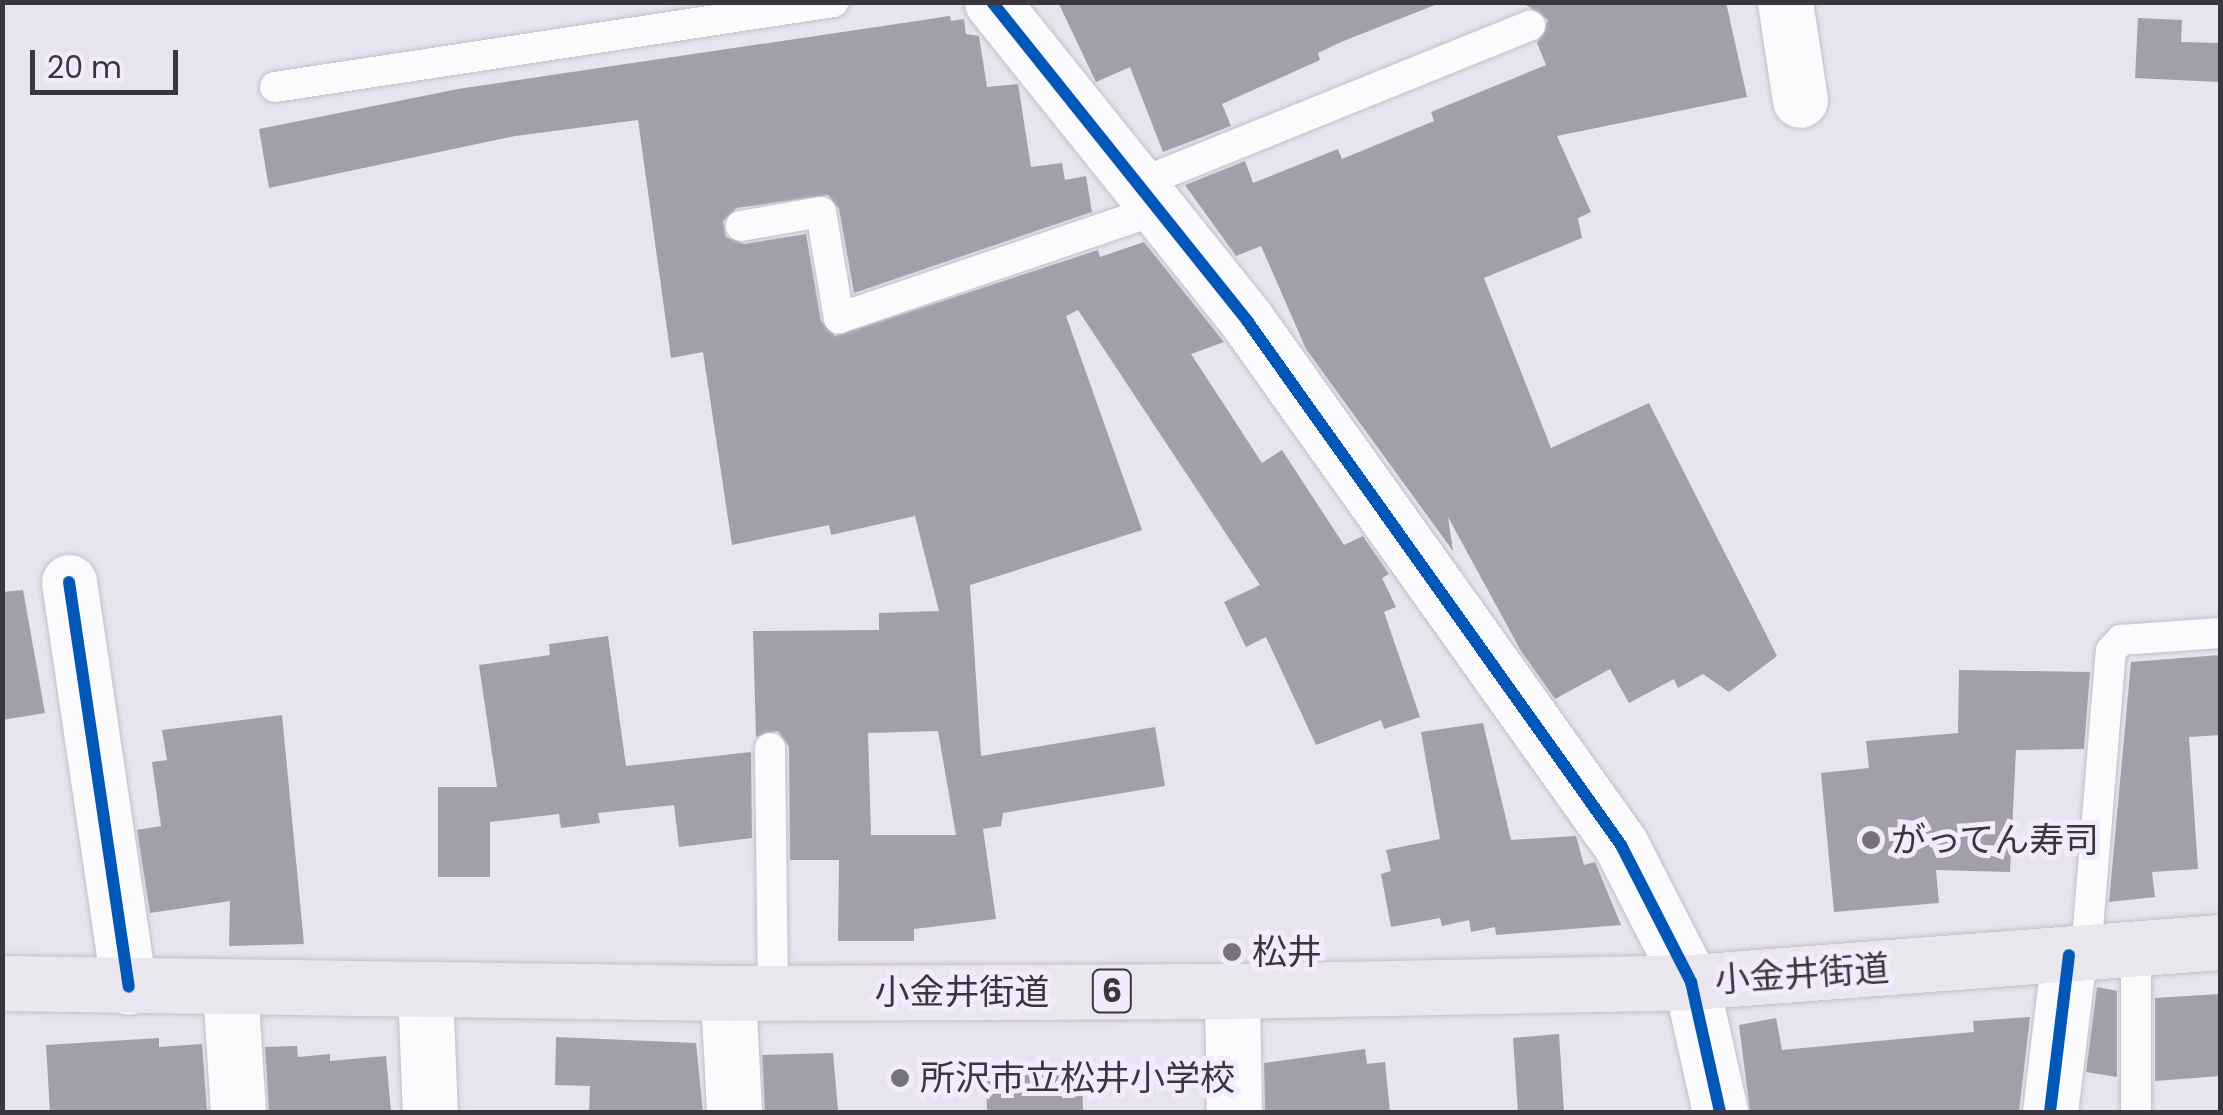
<!DOCTYPE html>
<html>
<head>
<meta charset="utf-8">
<style>
	body { margin:0 }
	#map { position:relative; width:2223px; height:1115px; overflow:hidden; background:#e7e3ef; font-family:Poppins,"Noto Sans JP",sans-serif }
	div>[style] { position:absolute }
	.building>* { inset:0; background:#a29eaa }
	.roads { filter:drop-shadow(0 0 2px #c3bfc9) drop-shadow(0 0 2px #c3bfc9) }
	.service>* { height:30px; margin:-15px; padding:0 15px; transform-origin:15px; border-radius:15px; background:#fbfbfd }
	.minor>* { height:55px; margin:-27.5px; padding:0 27.5px; transform-origin:27.5px; border-radius:27.5px; background:#fbfbfd }
	.primary>* { height:55px; margin:-27.5px; padding:0 27.5px; transform-origin:27.5px; border-radius:27.5px; background:#e9e6ed }
	.cycleway>* { height:12px; margin:-6px; padding:0 6px; transform-origin:6px; border-radius:6px; background:#0057b8 }
	.dots>* { width:28px; height:28px; translate:-50% -50%; box-sizing:border-box; border:5px solid #f2ebfe; border-radius:50% }
	span { translate:-50% -50%; white-space:nowrap; text-align:center; line-height:1.15; -webkit-text-stroke:10px #f2ebfe; paint-order:stroke }
	.shield-label span { padding:2px 8px; background:#f2ebfe; border:2px solid; border-radius:8px; -webkit-text-stroke-width:0 }
	.shield-label { font-size:32px; color:#3a363f; font-weight:700 }
	.poi-label { font-size:35px; color:#3a363f }
	.left { translate:0 -50%; text-align:left }
	.street-label { font-size:35px; color:#3a363f }
	.frame { position:absolute; inset:0; border:5px solid #3a363f; pointer-events:none }
	.scale { position:absolute; left:30px; top:50px; width:148px; height:45px; box-sizing:border-box; border:5px solid #3a363f; border-top:0; padding-left:12px; font-size:30px; line-height:35px; white-space:nowrap; color:#3a363f; -webkit-text-stroke:8px #f2ebfe; paint-order:stroke }
</style>
</head>
<body>
<div id="map">
	<div class="building">
		<i style="clip-path:polygon(1058px 2px,1435px 2px,1435px 5px,1341px 42px,1318px 53px,1320px 60px,1222px 104px,1231px 126px,1163px 152px,1130px 67px,1096px 82px)"></i>
		<i style="clip-path:polygon(1522px 2px,1726px 2px,1747px 97px,1557px 136px,1591px 212px,1578px 218px,1582px 238px,1484px 278px,1551px 448px,1649px 403px,1777px 656px,1729px 692px,1703px 674px,1678px 688px,1674px 679px,1629px 703px,1610px 669px,1555px 699px,1521px 651px,1448px 517px,1453px 551px,1306px 349px,1261px 246px,1236px 256px,1185px 185px,1245px 161px,1253px 183px,1338px 149px,1342px 159px,1434px 121px,1431px 112px,1546px 65px,1537px 43px,1548px 20px)"></i>
		<i style="clip-path:polygon(evenodd,950px 16px,951px 21px,964px 19px,966px 34px,979px 36px,987px 87px,1018px 84px,1031px 167px,1062px 163px,1065px 180px,1086px 176px,1092px 212px,854px 293px,839px 209px,828px 195px,737px 208px,723px 221px,726px 237px,744px 244px,806px 234px,821px 321px,835px 336px,1098px 250px,1100px 257px,1144px 242px,1224px 342px,1191px 354px,1262px 463px,1282px 450px,1344px 545px,1363px 536px,1389px 574px,1382px 578px,1396px 607px,1384px 612px,1420px 717px,1384px 729px,1381px 720px,1316px 745px,1266px 637px,1246px 647px,1224px 602px,1260px 585px,1078px 310px,1066px 316px,1142px 530px,970px 585px,981px 756px,1155px 727px,1165px 786px,1003px 813px,1001px 826px,983px 829px,996px 919px,914px 929px,914px 941px,838px 941px,839px 860px,790px 860px,789px 747px,778px 731px,756px 737px,753px 631px,879px 630px,879px 613px,939px 611px,915px 516px,831px 535px,829px 525px,732px 545px,703px 352px,671px 358px,638px 120px,515px 136px,269px 188px,259px 129px,458px 89px,950px 16px,938px 731px,956px 835px,871px 835px,868px 733px,938px 731px)"></i>
		<i style="clip-path:polygon(2138px 18px,2182px 20px,2181px 42px,2220px 43px,2220px 82px,2135px 78px)"></i>
		<i style="clip-path:polygon(23px 590px,45px 713px,2px 720px,2px 592px)"></i>
		<i style="clip-path:polygon(608px 636px,626px 766px,751px 752px,752px 838px,679px 847px,674px 805px,598px 813px,600px 823px,561px 828px,559px 814px,490px 822px,490px 877px,438px 877px,438px 787px,497px 787px,479px 665px,550px 655px,549px 644px)"></i>
		<i style="clip-path:polygon(2220px 655px,2220px 735px,2189px 737px,2198px 869px,2152px 872px,2155px 897px,2109px 902px,2131px 662px)"></i>
		<i style="clip-path:polygon(1959px 670px,2090px 672px,2084px 749px,2016px 750px,2010px 872px,1936px 870px,1939px 903px,1834px 912px,1821px 773px,1869px 768px,1866px 741px,1958px 733px)"></i>
		<i style="clip-path:polygon(282px 715px,304px 944px,229px 946px,230px 901px,150px 913px,137px 830px,161px 826px,152px 762px,167px 760px,162px 730px)"></i>
		<i style="clip-path:polygon(1483px 723px,1511px 840px,1576px 836px,1584px 865px,1595px 862px,1621px 925px,1496px 935px,1495px 927px,1471px 932px,1469px 920px,1442px 926px,1440px 918px,1391px 927px,1381px 874px,1391px 871px,1386px 850px,1440px 839px,1421px 732px)"></i>
		<i style="clip-path:polygon(2097px 987px,2117px 991px,2117px 1077px,2086px 1072px)"></i>
		<i style="clip-path:polygon(2220px 994px,2220px 1076px,2155px 1081px,2155px 998px)"></i>
		<i style="clip-path:polygon(2030px 1017px,2019px 1112px,1750px 1112px,1739px 1025px,1776px 1018px,1782px 1050px,1974px 1032px,1973px 1021px)"></i>
		<i style="clip-path:polygon(1559px 1034px,1564px 1112px,1518px 1112px,1513px 1038px)"></i>
		<i style="clip-path:polygon(556px 1037px,696px 1043px,703px 1112px,589px 1112px,590px 1086px,555px 1085px)"></i>
		<i style="clip-path:polygon(159px 1038px,159px 1047px,202px 1044px,207px 1110px,50px 1112px,46px 1045px)"></i>
		<i style="clip-path:polygon(297px 1046px,298px 1057px,330px 1054px,330px 1061px,386px 1056px,391px 1112px,269px 1112px,265px 1047px)"></i>
		<i style="clip-path:polygon(1365px 1049px,1367px 1064px,1385px 1062px,1390px 1112px,1265px 1112px,1264px 1063px)"></i>
		<i style="clip-path:polygon(833px 1053px,838px 1110px,765px 1112px,762px 1055px)"></i>
		<i style="clip-path:polygon(1082px 1068px,1083px 1112px,987px 1112px,986px 1071px)"></i>
	</div>
	<div class="roads">
		<div class="service">
			<i style="left:275px;top:87px;width:565px;rotate:-8.65deg"></i>
			<i style="left:1138px;top:184px;width:423px;rotate:-22deg"></i>
			<i style="left:741px;top:226px;width:81px;rotate:-9.9deg"></i>
			<i style="left:821px;top:212px;width:108px;rotate:80.4deg"></i>
			<i style="left:839px;top:318px;width:336px;rotate:-18.8deg"></i>
			<i style="left:770px;top:748px;width:245px;rotate:89.3deg"></i>
			<i style="left:2086px;top:953px;width:303px;rotate:-85.3deg"></i>
			<i style="left:2111px;top:651px;width:15px;rotate:-48deg"></i>
			<i style="left:2121px;top:640px;width:99px;rotate:-4deg"></i>
			<i style="left:2136px;top:1112px;width:162px;rotate:-90deg"></i>
		</div>
		<div class="minor">
			<i style="left:992px;top:2px;width:410px;rotate:51.3deg"></i>
			<i style="left:1248px;top:322px;width:642px;rotate:54.5deg"></i>
			<i style="left:1621px;top:845px;width:154px;rotate:62.9deg"></i>
			<i style="left:1691px;top:982px;width:133px;rotate:77.4deg"></i>
			<i style="left:1785px;top:2px;width:99px;rotate:81.3deg"></i>
			<i style="left:69px;top:582px;width:409px;rotate:81.6deg"></i>
			<i style="left:230px;top:988px;width:124px;rotate:86.3deg"></i>
			<i style="left:425px;top:990px;width:122px;rotate:87.7deg"></i>
			<i style="left:1232px;top:991px;width:121px;rotate:89.1deg"></i>
			<i style="left:728px;top:993px;width:119px;rotate:87.1deg"></i>
			<i style="left:2050px;top:1112px;width:158px;rotate:-83.1deg"></i>
		</div>
		<div class="primary">
			<i style="left:2px;top:983px;width:726px;rotate:0.79deg"></i>
			<i style="left:728px;top:993px;width:504px;rotate:-0.23deg"></i>
			<i style="left:1232px;top:991px;width:459px;rotate:-1.1deg"></i>
			<i style="left:1691px;top:982px;width:531px;rotate:-4.32deg"></i>
		</div>
	</div>
	<div class="cycleway">
		<i style="left:992px;top:2px;width:410px;rotate:51.3deg"></i>
		<i style="left:1248px;top:322px;width:642px;rotate:54.5deg"></i>
		<i style="left:1621px;top:845px;width:154px;rotate:62.9deg"></i>
		<i style="left:1691px;top:982px;width:133px;rotate:77.4deg"></i>
		<i style="left:69px;top:582px;width:409px;rotate:81.6deg"></i>
		<i style="left:2050px;top:1112px;width:158px;rotate:-83.1deg"></i>
	</div>
	<div class="dots">
		<i style="left:1871px;top:840px;background:#77737d"></i>
		<i style="left:1232px;top:952px;background:#77737d"></i>
		<i style="left:900px;top:1078px;background:#77737d"></i>
	</div>
	<div class="shield-label">
		<span style="left:1112px;top:991px">6</span>
	</div>
	<div class="poi-label">
		<span class="left" style="left:1891px;top:840px">がってん寿司</span>
		<span class="left" style="left:1252px;top:952px">松井</span>
		<span class="left" style="left:920px;top:1078px">所沢市立松井小学校</span>
	</div>
	<div class="street-label">
		<span style="left:1802px;top:974px;rotate:-4deg">小金井街道</span>
		<span style="left:962px;top:992px">小金井街道</span>
	</div>
	<div class="frame"></div>
	<div class="scale">20 m</div>
</div>
</body>
</html>
